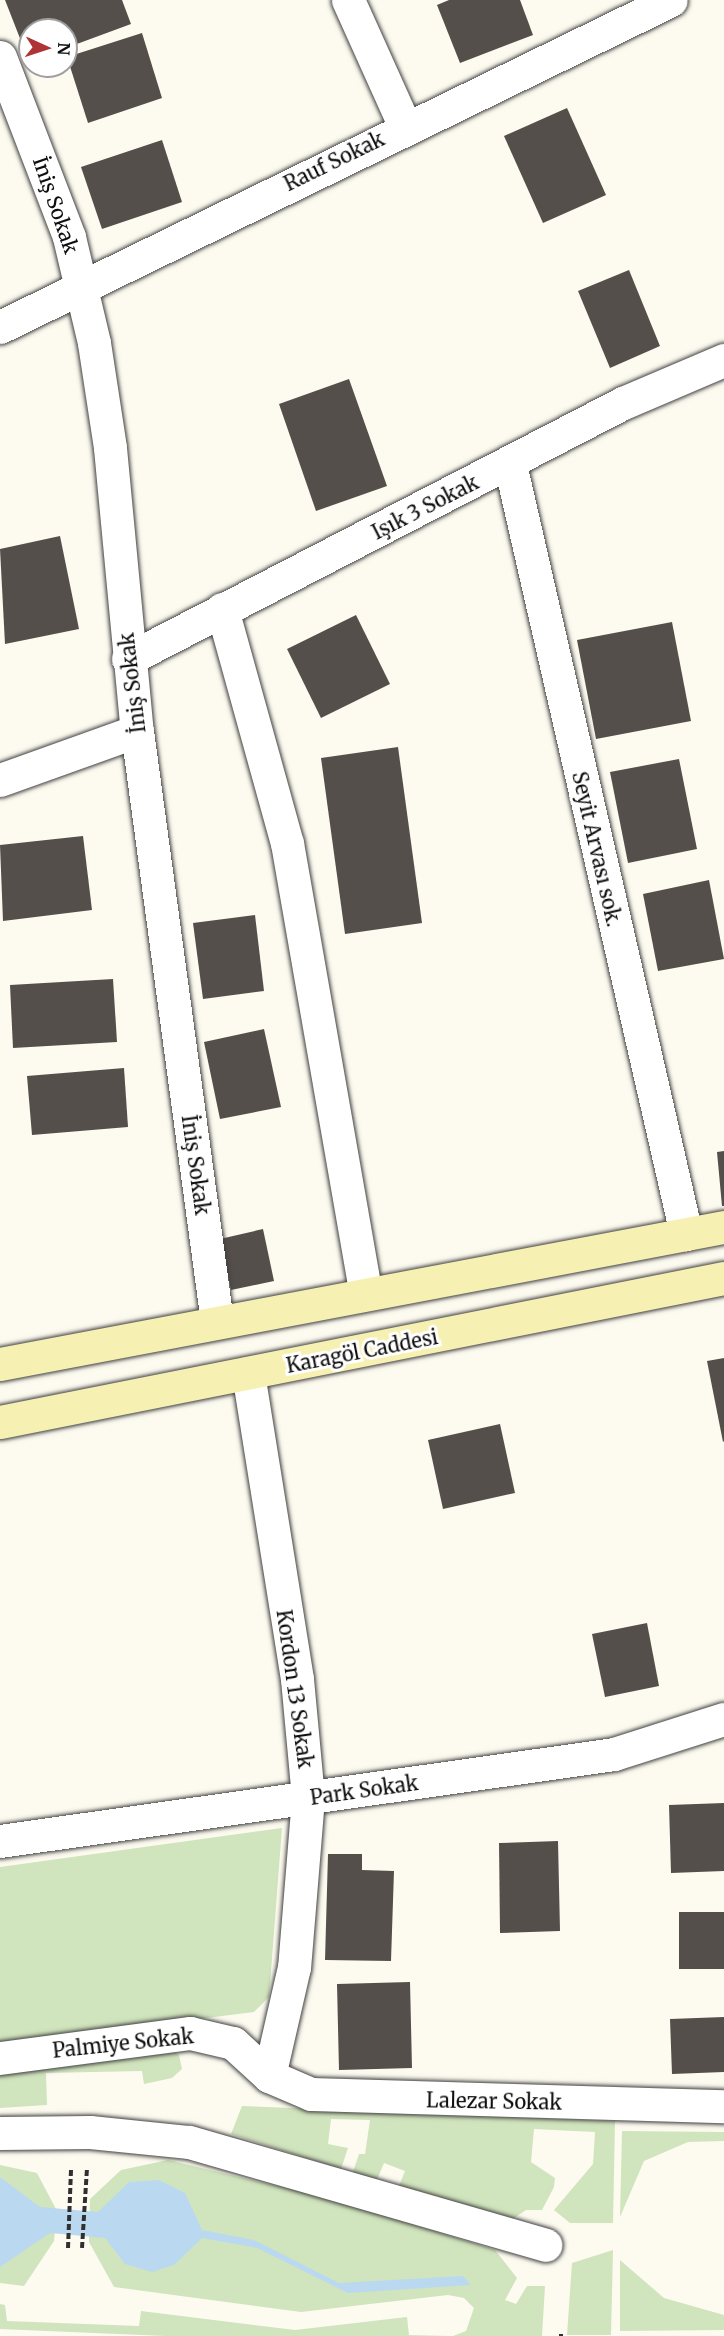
<!DOCTYPE html>
<html>
<head>
<meta charset="utf-8">
<style>
	body { margin:0 }
	#map { position:relative; width:724px; height:2336px; overflow:hidden; background:#fdfbf0; font-family:Merriweather,serif }
	div>[style] { position:absolute }
	.green>* { inset:0; background:#d0e4bd }
	.water>* { inset:0; background:#bad9f0 }
	.building>* { inset:0; background:#554f4b }
	.path>* { height:4px; margin-top:-2px; transform-origin:0; background:repeating-linear-gradient(90deg,#303030 0 6px,transparent 0 9px) }
	.roads { filter:drop-shadow(0 0 2px #414141) drop-shadow(0 0 2px #414141) }
	.street>* { height:33px; margin:-16.5px; padding:0 16.5px; transform-origin:16.5px; border-radius:16.5px; background:#fff }
	.secondary>* { height:33px; margin:-16.5px; padding:0 16.5px; transform-origin:16.5px; border-radius:16.5px; background:#f6f1b2 }
	span { translate:-50% -50%; white-space:nowrap; text-align:center; line-height:1.15; -webkit-text-stroke:6px #fff; paint-order:stroke }
	.street-label { font-size:20px; color:#0e0e0e }
	.north { position:absolute; left:18px; top:18px; width:60px; height:60px; box-sizing:border-box; background:#fff; border:2px solid #9f9f9f; border-radius:50%; rotate:93deg; font-size:16px; font-weight:700; line-height:24px; text-align:center; color:#0e0e0e }
	.north::after { content:''; display:block; margin:auto; width:21px; height:27px; background:#af3435; clip-path:polygon(50% 0,100% 100%,50% 72%,0 100%) }
</style>
</head>
<body>
<div id="map">
	<div class="green">
		<i style="clip-path:polygon(282px 1828px,269px 1997px,254px 2012px,0 2044px,0 1867px)"></i>
		<i style="clip-path:polygon(169px 2047px,179px 2055px,182px 2069px,172px 2078px,144px 2084px,142px 2071px,46px 2073px,47px 2105px,0 2108px,0 2066px)"></i>
		<i style="clip-path:polygon(242px 2106px,615px 2121px,613px 2223px,570px 2223px,554px 2210px,593px 2164px,595px 2132px,534px 2129px,531px 2162px,555px 2178px,554px 2187px,542px 2210px,526px 2210px,507px 2223px,399px 2186px,405px 2171px,384px 2163px,377px 2180px,353px 2172px,359px 2154px,365px 2154px,370px 2120px,331px 2119px,328px 2144px,348px 2148px,341px 2169px,231px 2134px)"></i>
		<i style="clip-path:polygon(622px 2131px,724px 2132px,724px 2141px,688px 2142px,644px 2161px,620px 2217px)"></i>
		<i style="clip-path:polygon(168px 2160px,328px 2198px,495px 2250px,517px 2278px,505px 2300px,516px 2304px,527px 2286px,545px 2286px,542px 2336px,453px 2336px,466px 2331px,474px 2308px,464px 2298px,448px 2295px,301px 2312px,114px 2287px,89px 2242px,90px 2199px,121px 2170px)"></i>
		<i style="clip-path:polygon(0 2165px,37px 2173px,57px 2211px,54px 2241px,24px 2286px,0 2283px)"></i>
		<i style="clip-path:polygon(613px 2250px,611px 2335px,567px 2335px,572px 2263px)"></i>
		<i style="clip-path:polygon(620px 2260px,664px 2298px,724px 2315px,724px 2330px,620px 2331px)"></i>
		<i style="clip-path:polygon(0 2304px,5px 2305px,7px 2321px,139px 2326px,141px 2311px,295px 2330px,407px 2317px,409px 2335px,450px 2336px,165px 2336px,0 2329px)"></i>
	</div>
	<div class="water">
		<i style="clip-path:polygon(0 2177px,40px 2207px,98px 2212px,129px 2182px,159px 2180px,185px 2193px,202px 2230px,254px 2240px,339px 2283px,463px 2276px,471px 2285px,348px 2293px,257px 2248px,202px 2238px,174px 2265px,152px 2272px,125px 2264px,105px 2238px,50px 2233px,0 2267px)"></i>
	</div>
	<div class="building">
		<i style="clip-path:polygon(5px 0,122px 0,131px 24px,66px 48px,66px 30px,30px 30px,30px 64px)"></i>
		<i style="clip-path:polygon(449px 0,520px 0,533px 35px,460px 63px,437px 5px)"></i>
		<i style="clip-path:polygon(142px 33px,162px 98px,88px 123px,67px 57px)"></i>
		<i style="clip-path:polygon(567px 108px,606px 195px,543px 223px,504px 136px)"></i>
		<i style="clip-path:polygon(162px 140px,182px 202px,102px 229px,81px 167px)"></i>
		<i style="clip-path:polygon(629px 270px,660px 346px,610px 368px,578px 291px)"></i>
		<i style="clip-path:polygon(349px 379px,387px 486px,316px 511px,279px 404px)"></i>
		<i style="clip-path:polygon(60px 536px,79px 629px,5px 644px,0 549px)"></i>
		<i style="clip-path:polygon(356px 615px,390px 684px,321px 718px,287px 649px)"></i>
		<i style="clip-path:polygon(672px 622px,691px 721px,596px 739px,577px 640px)"></i>
		<i style="clip-path:polygon(398px 747px,422px 923px,345px 934px,321px 758px)"></i>
		<i style="clip-path:polygon(679px 759px,697px 849px,628px 863px,610px 772px)"></i>
		<i style="clip-path:polygon(83px 836px,92px 910px,3px 921px,0 845px)"></i>
		<i style="clip-path:polygon(709px 880px,724px 959px,658px 971px,643px 894px)"></i>
		<i style="clip-path:polygon(255px 915px,264px 991px,203px 999px,193px 923px)"></i>
		<i style="clip-path:polygon(113px 979px,117px 1042px,13px 1048px,10px 985px)"></i>
		<i style="clip-path:polygon(264px 1029px,281px 1107px,220px 1119px,204px 1042px)"></i>
		<i style="clip-path:polygon(124px 1068px,128px 1127px,32px 1135px,27px 1076px)"></i>
		<i style="clip-path:polygon(724px 1151px,724px 1206px,722px 1206px,717px 1152px)"></i>
		<i style="clip-path:polygon(263px 1229px,274px 1281px,231px 1290px,220px 1239px)"></i>
		<i style="clip-path:polygon(724px 1358px,724px 1441px,723px 1442px,707px 1361px)"></i>
		<i style="clip-path:polygon(500px 1424px,515px 1493px,443px 1509px,428px 1440px)"></i>
		<i style="clip-path:polygon(647px 1623px,659px 1686px,605px 1697px,592px 1634px)"></i>
		<i style="clip-path:polygon(724px 1803px,724px 1871px,671px 1873px,669px 1805px)"></i>
		<i style="clip-path:polygon(558px 1841px,560px 1931px,500px 1933px,499px 1843px)"></i>
		<i style="clip-path:polygon(328px 1854px,362px 1854px,362px 1870px,394px 1871px,391px 1961px,325px 1960px)"></i>
		<i style="clip-path:polygon(679px 1912px,724px 1912px,724px 1969px,679px 1969px)"></i>
		<i style="clip-path:polygon(410px 1982px,412px 2068px,339px 2070px,337px 1984px)"></i>
		<i style="clip-path:polygon(724px 2017px,724px 2072px,672px 2074px,670px 2019px)"></i>
	</div>
	<div class="path">
		<i style="left:68px;top:2248px;width:79px;rotate:-87.8deg"></i>
		<i style="left:82px;top:2248px;width:79px;rotate:-86.4deg"></i>
		<i style="left:561px;top:2336px;width:2px;rotate:-90deg"></i>
	</div>
	<div class="roads">
		<div class="street">
			<i style="left:348px;top:0;width:139px;rotate:65.8deg"></i>
			<i style="left:0;top:57px;width:193px;rotate:69deg"></i>
			<i style="left:69px;top:237px;width:109px;rotate:76.7deg"></i>
			<i style="left:94px;top:343px;width:106px;rotate:81.3deg"></i>
			<i style="left:110px;top:448px;width:284px;rotate:84.6deg"></i>
			<i style="left:137px;top:731px;width:596px;rotate:82.29deg"></i>
			<i style="left:0;top:327px;width:746px;rotate:-25.98deg"></i>
			<i style="left:510px;top:464px;width:790px;rotate:77.12deg"></i>
			<i style="left:222px;top:609px;width:243px;rotate:74.5deg"></i>
			<i style="left:287px;top:843px;width:458px;rotate:80.1deg"></i>
			<i style="left:128px;top:659px;width:557px;rotate:-27.35deg"></i>
			<i style="left:623px;top:403px;width:110px;rotate:-23.1deg"></i>
			<i style="left:0;top:780px;width:145px;rotate:-19.7deg"></i>
			<i style="left:248px;top:1373px;width:310px;rotate:80.9deg"></i>
			<i style="left:297px;top:1679px;width:120px;rotate:84.7deg"></i>
			<i style="left:308px;top:1798px;width:170px;rotate:94.7deg"></i>
			<i style="left:294px;top:1967px;width:112px;rotate:102.9deg"></i>
			<i style="left:0;top:1841px;width:620px;rotate:-8.06deg"></i>
			<i style="left:614px;top:1754px;width:115px;rotate:-17.7deg"></i>
			<i style="left:0;top:2058px;width:192px;rotate:-7.5deg"></i>
			<i style="left:190px;top:2033px;width:44px;rotate:13.1deg"></i>
			<i style="left:233px;top:2043px;width:49px;rotate:42.5deg"></i>
			<i style="left:269px;top:2076px;width:46px;rotate:23.2deg"></i>
			<i style="left:311px;top:2094px;width:413px;rotate:1.7deg"></i>
			<i style="left:0;top:2133px;width:90px;rotate:-0.6deg"></i>
			<i style="left:90px;top:2132px;width:100px;rotate:5.8deg"></i>
			<i style="left:189px;top:2142px;width:371px;rotate:16.1deg"></i>
		</div>
		<div class="secondary">
			<i style="left:0;top:1364px;width:737px;rotate:-10.72deg"></i>
			<i style="left:0;top:1422px;width:738px;rotate:-11.25deg"></i>
		</div>
	</div>
	<div class="street-label">
		<span style="left:334px;top:161px;rotate:-26deg">Rauf Sokak</span>
		<span style="left:56px;top:205px;rotate:71deg">İniş Sokak</span>
		<span style="left:425px;top:507px;rotate:-27deg">Işık 3 Sokak</span>
		<span style="left:132px;top:683px;rotate:-97deg">İniş Sokak</span>
		<span style="left:597px;top:849px;rotate:77deg">Seyit Arvası sok.</span>
		<span style="left:196px;top:1165px;rotate:82deg">İniş Sokak</span>
		<span style="left:362px;top:1351px;rotate:-11deg">Karagöl Caddesi</span>
		<span style="left:295px;top:1689px;rotate:82deg">Kordon 13 Sokak</span>
		<span style="left:364px;top:1790px;rotate:-8deg">Park Sokak</span>
		<span style="left:123px;top:2043px;rotate:-6deg">Palmiye Sokak</span>
		<span style="left:494px;top:2101px;rotate:1deg">Lalezar Sokak</span>
	</div>
	<div class="north">N</div>
</div>
</body>
</html>
